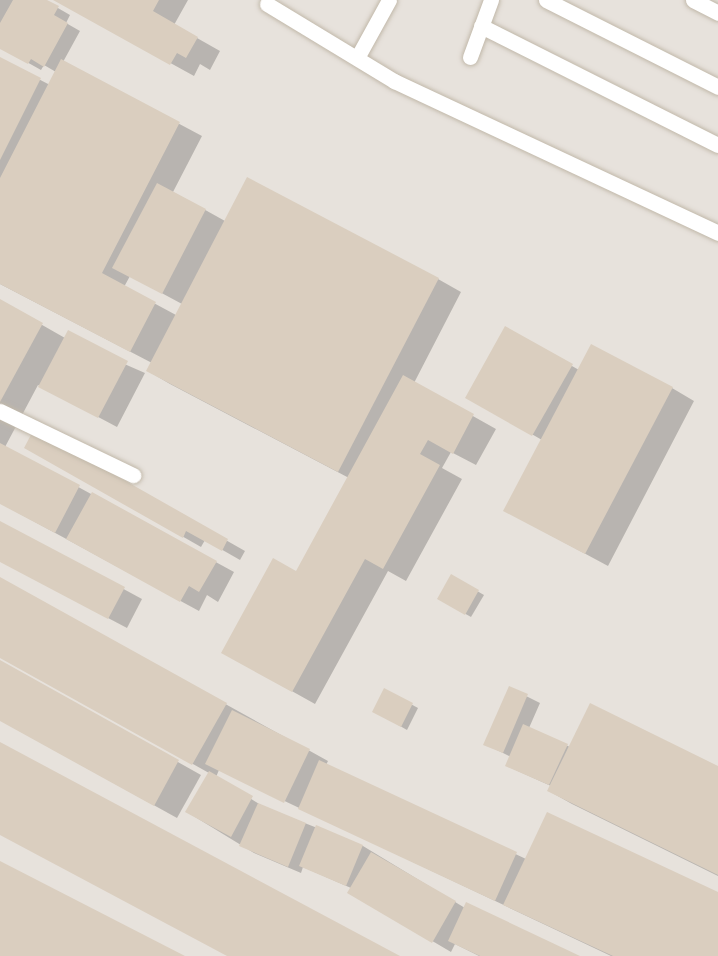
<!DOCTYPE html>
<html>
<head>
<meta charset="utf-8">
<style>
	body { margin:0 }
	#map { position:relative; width:718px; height:956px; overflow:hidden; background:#f5f0e7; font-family:Lato,sans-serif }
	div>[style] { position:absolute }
	.industrial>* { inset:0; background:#e7e2dc }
	.shadow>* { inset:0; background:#0003 }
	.building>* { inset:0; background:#dacebf }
	.roads { filter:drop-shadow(0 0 2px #c1b8a9) drop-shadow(0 0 2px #c1b8a9) }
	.lane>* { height:15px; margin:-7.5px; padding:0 7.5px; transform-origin:7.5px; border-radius:7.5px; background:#fff }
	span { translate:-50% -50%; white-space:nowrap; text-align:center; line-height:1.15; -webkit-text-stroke:6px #fff; paint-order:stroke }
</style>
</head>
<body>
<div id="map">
	<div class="industrial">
		<i style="clip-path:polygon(0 0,718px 0,718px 956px,0 956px)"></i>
	</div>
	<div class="shadow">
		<i style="clip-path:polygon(evenodd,0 0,44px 0,70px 15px,66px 23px,80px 31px,63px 62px,202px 136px,173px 192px,225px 221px,438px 279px,461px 292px,414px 383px,496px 429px,476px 465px,451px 452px,442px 468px,462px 479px,406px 581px,388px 571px,315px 704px,245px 665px,349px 478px,170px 384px,148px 371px,152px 363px,0 284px,0 59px,50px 85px,56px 72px,44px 65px,41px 70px,0 47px,0 0,130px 276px,182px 304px,176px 315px,124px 287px,130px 276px)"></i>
		<i style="clip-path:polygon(56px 0,188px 0,174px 25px,220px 51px,210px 70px,200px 64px,194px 76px)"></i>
		<i style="clip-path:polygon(0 301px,65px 338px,145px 373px,117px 427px,38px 385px,5px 447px,234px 572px,218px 602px,207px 595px,199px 611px,0 503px)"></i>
		<i style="clip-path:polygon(505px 328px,579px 370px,672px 388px,694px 401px,608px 566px,528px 523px,542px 440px,467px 397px)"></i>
		<i style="clip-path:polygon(34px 431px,245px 551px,240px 560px,205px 540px,201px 547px,26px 447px)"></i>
		<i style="clip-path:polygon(0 522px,142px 599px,127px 628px,0 561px)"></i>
		<i style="clip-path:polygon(451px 576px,484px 595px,471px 617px,439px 599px)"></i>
		<i style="clip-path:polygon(0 579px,310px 751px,328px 761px,326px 765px,526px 859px,718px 894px,718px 956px,611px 956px,219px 770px,216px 777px,264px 807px,363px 846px,465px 908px,576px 956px,479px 956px,455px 944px,451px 952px,349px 892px,351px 888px,303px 867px,301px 873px,254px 853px,187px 812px,209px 773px,0 656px)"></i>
		<i style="clip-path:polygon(0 662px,201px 775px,177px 818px,0 720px)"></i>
		<i style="clip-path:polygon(510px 688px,540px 703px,529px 728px,570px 747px,718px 768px,718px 876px,572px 804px,549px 791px,551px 786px,507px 766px,511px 757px,485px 744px)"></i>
		<i style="clip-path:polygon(385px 690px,418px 708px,407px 730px,374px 711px)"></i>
	</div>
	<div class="building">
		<i style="clip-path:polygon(13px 0,47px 0,59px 6px,54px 15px,68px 23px,44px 67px,31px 59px,28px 64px,0 49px,0 23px)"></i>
		<i style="clip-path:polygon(53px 0,159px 0,153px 11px,198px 37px,186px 58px,177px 53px,170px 65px)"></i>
		<i style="clip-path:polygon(0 57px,41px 78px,0 160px)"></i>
		<i style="clip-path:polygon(61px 59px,180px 122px,102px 273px,156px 302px,130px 352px,0 284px,0 178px)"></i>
		<i style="clip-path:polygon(247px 177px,439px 278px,338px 472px,146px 371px)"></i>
		<i style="clip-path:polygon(157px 183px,206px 209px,162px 294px,112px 268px)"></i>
		<i style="clip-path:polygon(0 299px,43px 323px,0 402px)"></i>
		<i style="clip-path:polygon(505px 326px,573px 364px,532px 436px,465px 398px)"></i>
		<i style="clip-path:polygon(68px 330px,128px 361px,98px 418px,38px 387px)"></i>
		<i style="clip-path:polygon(591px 344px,673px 387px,585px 554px,503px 511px)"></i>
		<i style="clip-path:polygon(403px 375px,474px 414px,453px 454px,428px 440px,420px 454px,440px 465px,383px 569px,365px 559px,292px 692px,221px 653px,273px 558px,296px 571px)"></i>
		<i style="clip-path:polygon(34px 429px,228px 539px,222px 551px,186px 531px,183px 538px,24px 448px)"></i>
		<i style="clip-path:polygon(0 443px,80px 485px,55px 533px,0 504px)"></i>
		<i style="clip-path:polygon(92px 492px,217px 561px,199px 592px,189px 586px,180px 602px,66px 539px)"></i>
		<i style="clip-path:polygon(0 521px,125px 587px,108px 619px,0 562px)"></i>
		<i style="clip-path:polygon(451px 574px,479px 590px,465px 615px,437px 599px)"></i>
		<i style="clip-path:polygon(0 577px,227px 703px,192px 765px,0 658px)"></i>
		<i style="clip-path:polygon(0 660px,179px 760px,154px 806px,0 721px)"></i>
		<i style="clip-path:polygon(509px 686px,528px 694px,503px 753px,483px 745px)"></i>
		<i style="clip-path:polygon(384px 688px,413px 703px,401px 727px,372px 712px)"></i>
		<i style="clip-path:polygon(590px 703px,718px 766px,718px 875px,547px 791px)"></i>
		<i style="clip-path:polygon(232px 710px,310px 749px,284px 803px,205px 764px)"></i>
		<i style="clip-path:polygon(523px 724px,568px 744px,549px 785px,505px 766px)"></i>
		<i style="clip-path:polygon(0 742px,400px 956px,227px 956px,0 835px)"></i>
		<i style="clip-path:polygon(319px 760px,517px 852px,495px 901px,298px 809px)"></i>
		<i style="clip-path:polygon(209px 771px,253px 796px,231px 837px,185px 812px)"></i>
		<i style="clip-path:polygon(258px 803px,306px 823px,288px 867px,239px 846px)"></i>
		<i style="clip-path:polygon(547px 812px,718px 892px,718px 956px,613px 956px,503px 905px)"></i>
		<i style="clip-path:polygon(316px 825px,363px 845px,346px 886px,299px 866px)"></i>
		<i style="clip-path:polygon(371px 852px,456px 901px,432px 943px,347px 893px)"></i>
		<i style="clip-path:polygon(0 861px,185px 956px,0 956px)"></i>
		<i style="clip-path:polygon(466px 902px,580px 956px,480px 956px,448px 941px)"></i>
	</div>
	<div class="roads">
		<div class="lane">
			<i style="left:546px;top:0;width:193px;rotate:26.8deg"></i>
			<i style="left:693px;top:0;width:28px;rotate:27deg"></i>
			<i style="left:267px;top:4px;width:149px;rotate:31.2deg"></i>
			<i style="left:394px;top:81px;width:358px;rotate:25.1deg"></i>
			<i style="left:481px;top:26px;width:265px;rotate:26.7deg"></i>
			<i style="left:470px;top:57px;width:61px;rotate:-69.8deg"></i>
			<i style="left:357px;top:58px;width:66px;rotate:-61.1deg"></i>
			<i style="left:0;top:411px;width:148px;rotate:25.7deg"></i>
		</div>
	</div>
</div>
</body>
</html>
